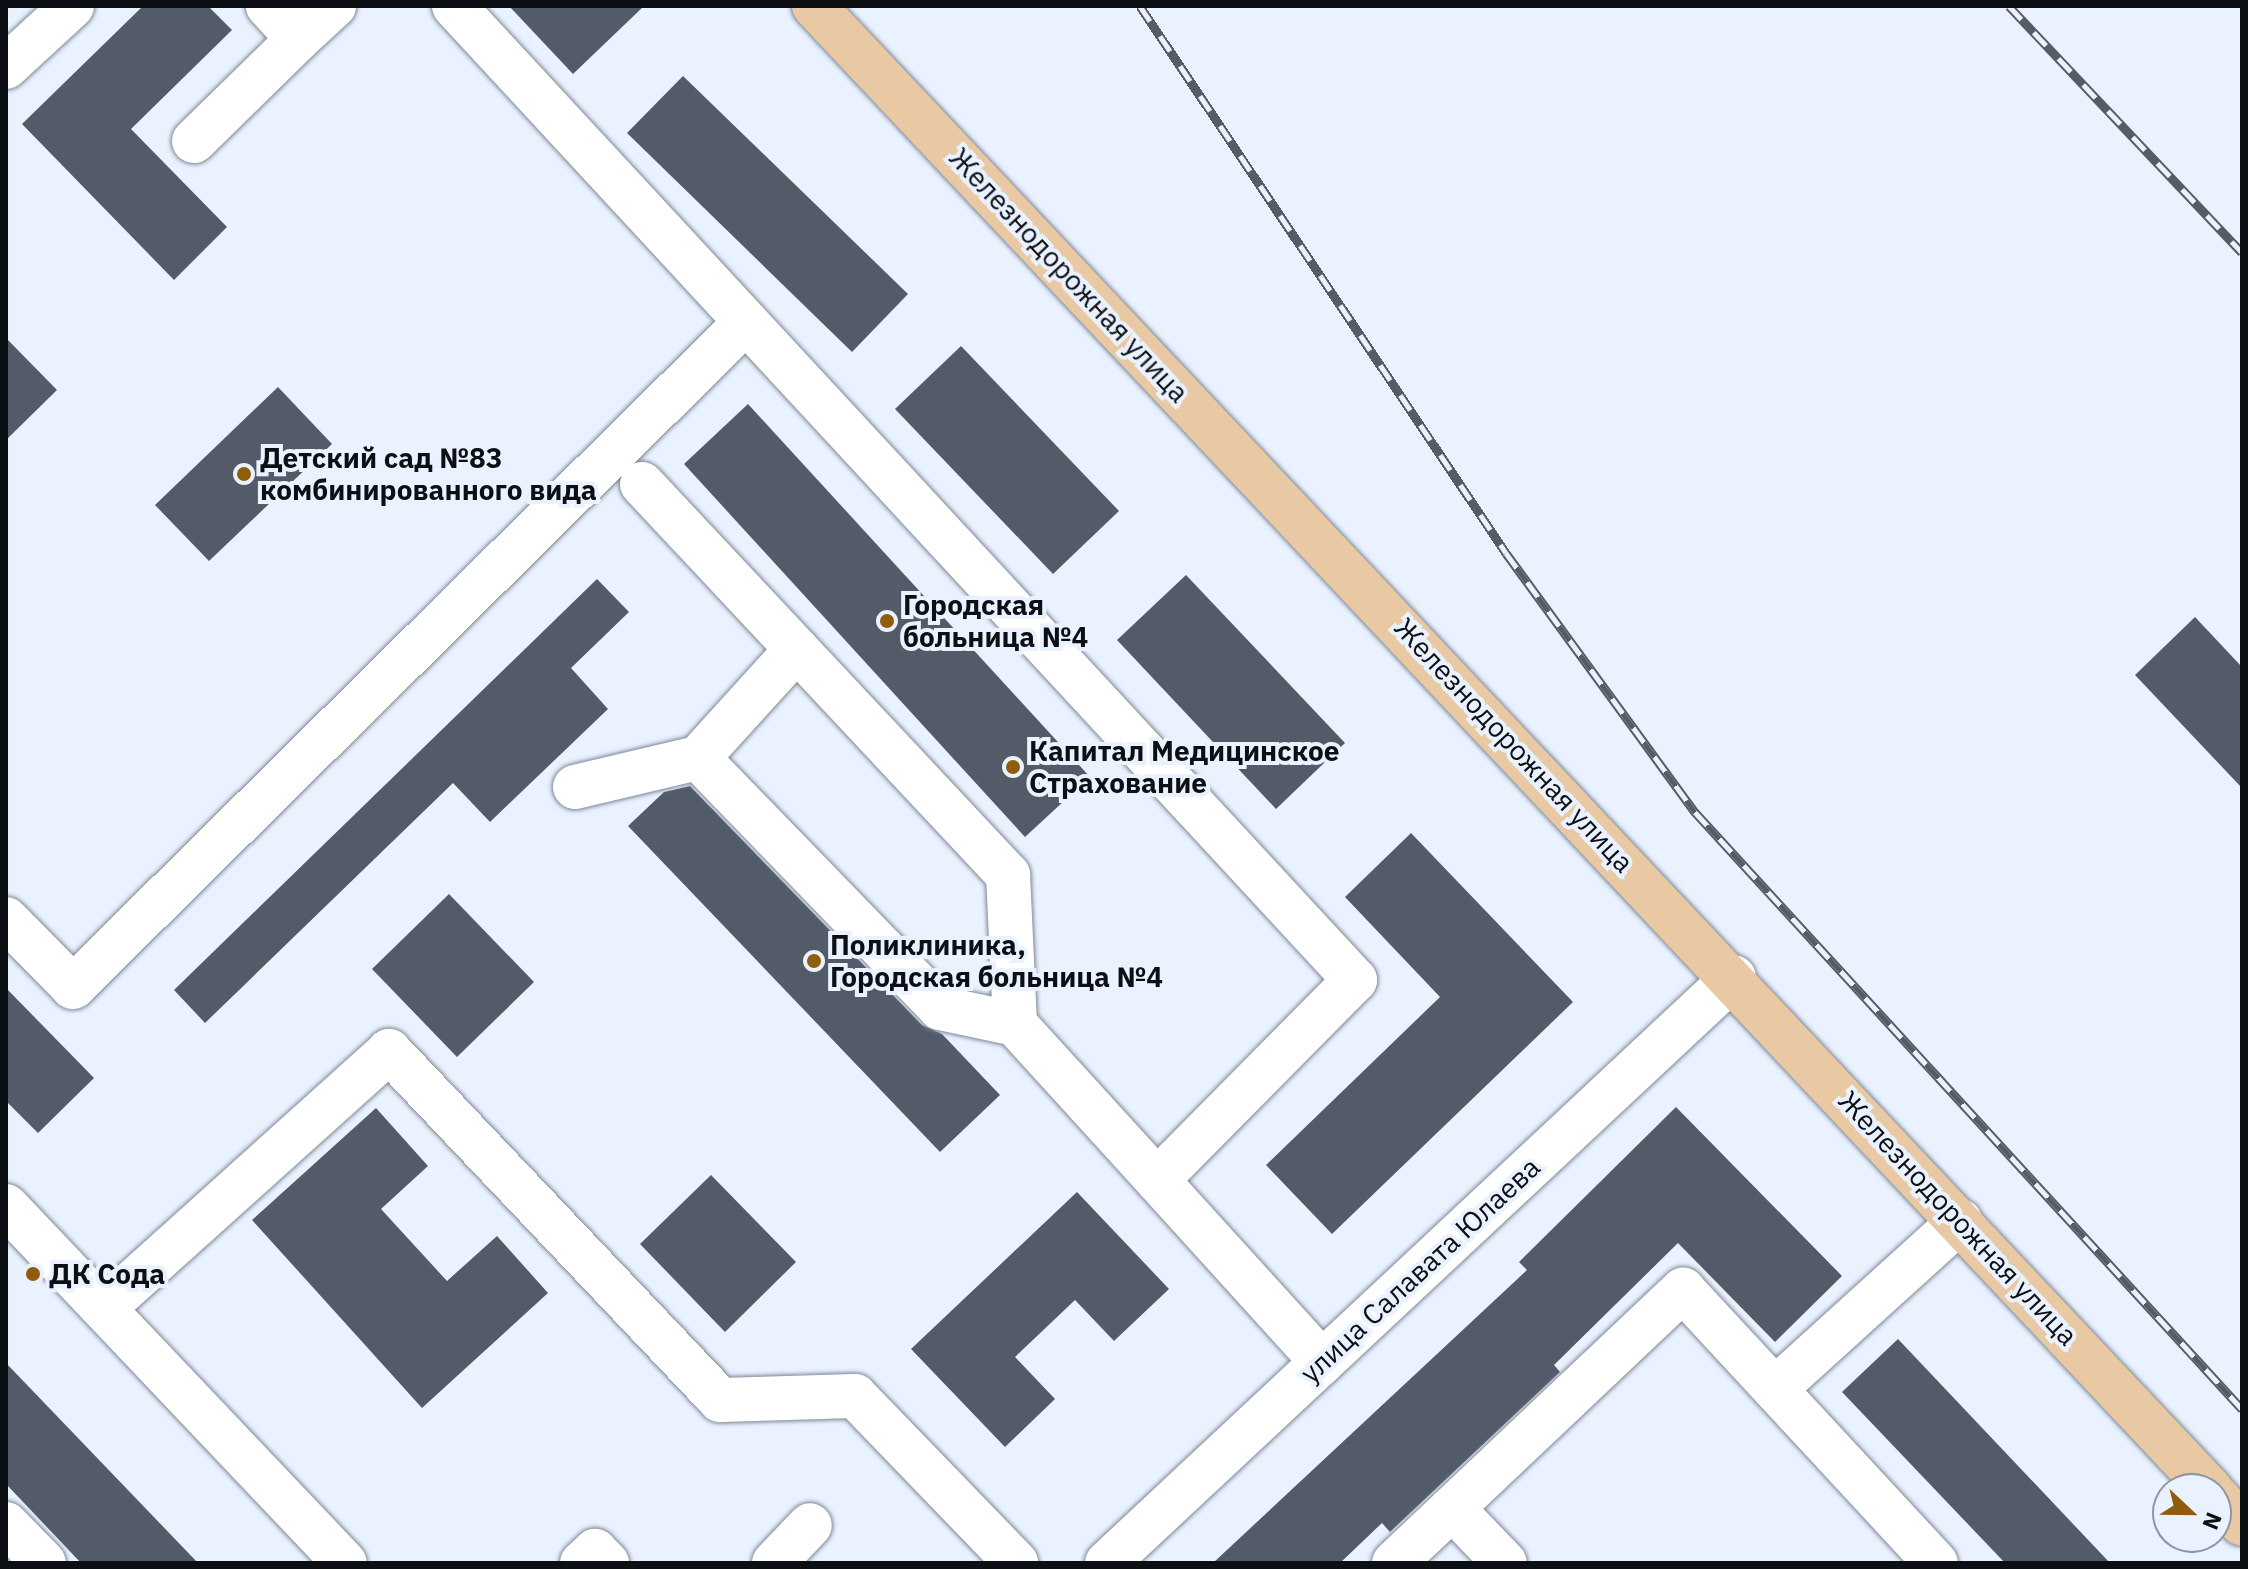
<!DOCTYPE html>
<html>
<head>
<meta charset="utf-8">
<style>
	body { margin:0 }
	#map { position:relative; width:2248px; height:1569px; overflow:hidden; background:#eaf2ff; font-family:"IBM Plex Sans",sans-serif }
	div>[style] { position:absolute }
	.building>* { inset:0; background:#535b69 }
	.roads { filter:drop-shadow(0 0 2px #7f8896) drop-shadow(0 0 2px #7f8896) }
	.minor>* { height:44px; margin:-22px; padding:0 22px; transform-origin:22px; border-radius:22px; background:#fff }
	.major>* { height:44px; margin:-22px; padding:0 22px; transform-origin:22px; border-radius:22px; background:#e8c9a3 }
	.rail>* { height:9px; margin-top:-4.5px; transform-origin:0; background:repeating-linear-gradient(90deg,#eaf2ff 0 18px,#575c64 0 36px); box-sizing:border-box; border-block:2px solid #575c64 }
	.dots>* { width:22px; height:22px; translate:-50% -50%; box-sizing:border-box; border:4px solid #eaf2ff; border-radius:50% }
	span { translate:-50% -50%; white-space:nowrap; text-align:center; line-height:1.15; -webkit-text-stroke:8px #eaf2ff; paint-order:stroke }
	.street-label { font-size:28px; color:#0c0f14 }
	.poi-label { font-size:28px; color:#0c0f14; font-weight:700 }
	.left { translate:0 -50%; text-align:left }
	.frame { position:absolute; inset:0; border:8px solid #0c0f14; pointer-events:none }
	.north { position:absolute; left:2152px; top:1473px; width:80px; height:80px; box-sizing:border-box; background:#eaf2ff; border:2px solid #9197a1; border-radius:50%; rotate:112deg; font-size:22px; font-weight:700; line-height:32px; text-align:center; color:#0c0f14 }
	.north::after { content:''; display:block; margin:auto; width:28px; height:36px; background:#905d0c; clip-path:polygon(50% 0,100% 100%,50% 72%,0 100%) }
</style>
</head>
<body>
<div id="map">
	<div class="building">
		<i style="clip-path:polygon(143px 6px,208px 6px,232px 30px,131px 129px,227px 227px,174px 280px,22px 124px)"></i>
		<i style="clip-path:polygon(509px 6px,644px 6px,573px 74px)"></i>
		<i style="clip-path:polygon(683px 76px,908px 294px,852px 352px,627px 133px)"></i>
		<i style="clip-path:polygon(6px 338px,57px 390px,6px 440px)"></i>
		<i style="clip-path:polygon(961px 346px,1119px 511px,1053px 574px,895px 409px)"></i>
		<i style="clip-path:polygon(278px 387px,332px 444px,209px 561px,155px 505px)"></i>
		<i style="clip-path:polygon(748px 404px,1090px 777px,1025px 837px,684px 464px)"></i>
		<i style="clip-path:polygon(1186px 575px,1345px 743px,1276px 809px,1117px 640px)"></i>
		<i style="clip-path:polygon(597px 579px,629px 612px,571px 668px,608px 709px,490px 822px,453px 783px,205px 1023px,174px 990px)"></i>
		<i style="clip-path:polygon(2195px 617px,2242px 667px,2242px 788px,2135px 675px)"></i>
		<i style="clip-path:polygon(690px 786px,922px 1025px,942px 1034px,1000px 1095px,940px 1152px,628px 826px,664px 792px)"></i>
		<i style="clip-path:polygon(1411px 833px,1573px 1002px,1332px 1234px,1266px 1165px,1440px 997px,1345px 897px)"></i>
		<i style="clip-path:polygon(449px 894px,534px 982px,457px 1057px,372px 969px)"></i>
		<i style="clip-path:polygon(6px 988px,94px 1078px,38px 1133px,6px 1101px)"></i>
		<i style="clip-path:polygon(1676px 1107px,1842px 1276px,1775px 1342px,1678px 1243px,1554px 1365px,1560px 1372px,1390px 1532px,1382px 1523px,1340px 1563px,1213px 1563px,1527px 1270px,1519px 1262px)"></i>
		<i style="clip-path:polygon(376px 1108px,428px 1166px,381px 1209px,447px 1281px,497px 1236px,548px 1293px,422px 1408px,252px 1220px)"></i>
		<i style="clip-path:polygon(711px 1175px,796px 1262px,725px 1332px,640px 1244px)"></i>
		<i style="clip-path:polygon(1077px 1192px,1169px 1289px,1114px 1341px,1075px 1300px,1015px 1357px,1055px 1399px,1005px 1447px,911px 1349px)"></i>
		<i style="clip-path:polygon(1898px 1339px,2110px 1563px,2005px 1563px,1842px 1392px)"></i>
		<i style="clip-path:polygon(6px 1363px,198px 1563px,81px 1563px,6px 1484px)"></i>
	</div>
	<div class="roads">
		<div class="minor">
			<i style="left:454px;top:6px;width:1327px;rotate:47.23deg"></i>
			<i style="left:1355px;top:980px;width:281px;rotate:134.7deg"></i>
			<i style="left:1157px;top:1180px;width:246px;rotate:47.8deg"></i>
			<i style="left:298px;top:39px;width:49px;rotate:-42.5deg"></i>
			<i style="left:6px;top:67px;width:90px;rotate:-42.7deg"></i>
			<i style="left:194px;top:141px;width:146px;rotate:-44.4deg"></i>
			<i style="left:298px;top:39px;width:45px;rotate:-132.3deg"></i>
			<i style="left:642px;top:484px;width:536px;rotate:46.89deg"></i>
			<i style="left:1008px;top:875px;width:149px;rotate:87.3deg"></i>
			<i style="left:1015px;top:1024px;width:211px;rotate:47.7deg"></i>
			<i style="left:698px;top:758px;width:147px;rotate:-47.8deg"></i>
			<i style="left:575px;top:787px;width:126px;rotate:-13.3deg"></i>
			<i style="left:698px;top:758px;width:348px;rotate:45.9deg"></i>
			<i style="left:940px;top:1008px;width:77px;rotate:12deg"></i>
			<i style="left:6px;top:919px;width:95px;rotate:45.4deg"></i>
			<i style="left:73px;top:987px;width:946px;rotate:-44.66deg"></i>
			<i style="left:6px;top:1206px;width:492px;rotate:46.5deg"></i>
			<i style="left:104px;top:1308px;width:384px;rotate:-42deg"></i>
			<i style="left:389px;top:1051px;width:481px;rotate:46.5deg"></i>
			<i style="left:720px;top:1400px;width:135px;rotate:-1.7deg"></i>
			<i style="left:855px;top:1396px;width:232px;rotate:46deg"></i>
			<i style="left:1775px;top:1389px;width:250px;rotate:-42.2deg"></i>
			<i style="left:1452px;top:1508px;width:76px;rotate:46.1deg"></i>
			<i style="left:6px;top:1524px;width:54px;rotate:45.7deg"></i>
			<i style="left:582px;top:1563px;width:18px;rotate:-43deg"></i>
			<i style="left:595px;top:1551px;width:17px;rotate:45deg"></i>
			<i style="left:774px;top:1563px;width:52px;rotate:-46.5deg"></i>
			<i style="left:1107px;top:1563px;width:858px;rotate:-43.06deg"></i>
			<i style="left:1394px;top:1563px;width:398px;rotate:-43.4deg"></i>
			<i style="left:1683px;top:1290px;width:372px;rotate:47.2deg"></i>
		</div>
		<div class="major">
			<i style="left:814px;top:6px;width:2037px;rotate:46.73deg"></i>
			<i style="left:2216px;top:1496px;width:38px;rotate:47deg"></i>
		</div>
	</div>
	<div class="rail">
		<i style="left:1140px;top:6px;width:658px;rotate:56.21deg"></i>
		<i style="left:1506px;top:553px;width:321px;rotate:53.9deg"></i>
		<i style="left:1695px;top:812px;width:810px;rotate:47.5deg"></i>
		<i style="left:2009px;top:6px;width:339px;rotate:46.6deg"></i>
	</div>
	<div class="dots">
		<i style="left:244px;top:474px;background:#905d0c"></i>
		<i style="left:887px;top:621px;background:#905d0c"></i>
		<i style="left:1013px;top:767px;background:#905d0c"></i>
		<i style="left:814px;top:961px;background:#905d0c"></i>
		<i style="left:33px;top:1274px;background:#905d0c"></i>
	</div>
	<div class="street-label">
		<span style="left:1069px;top:275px;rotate:47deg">Железнодорожная улица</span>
		<span style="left:1514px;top:745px;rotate:47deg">Железнодорожная улица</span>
		<span style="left:1958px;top:1218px;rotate:47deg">Железнодорожная улица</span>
		<span style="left:1420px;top:1270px;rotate:-43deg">улица Салавата Юлаева</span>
	</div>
	<div class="poi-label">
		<span class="left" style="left:260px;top:474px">Детский сад №83<br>комбинированного вида</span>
		<span class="left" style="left:903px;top:621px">Городская<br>больница №4</span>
		<span class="left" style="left:1029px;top:767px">Капитал Медицинское<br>Страхование</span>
		<span class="left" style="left:830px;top:961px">Поликлиника,<br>Городская больница №4</span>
		<span class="left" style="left:49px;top:1274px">ДК Сода</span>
	</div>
	<div class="frame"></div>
	<div class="north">N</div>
</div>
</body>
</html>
